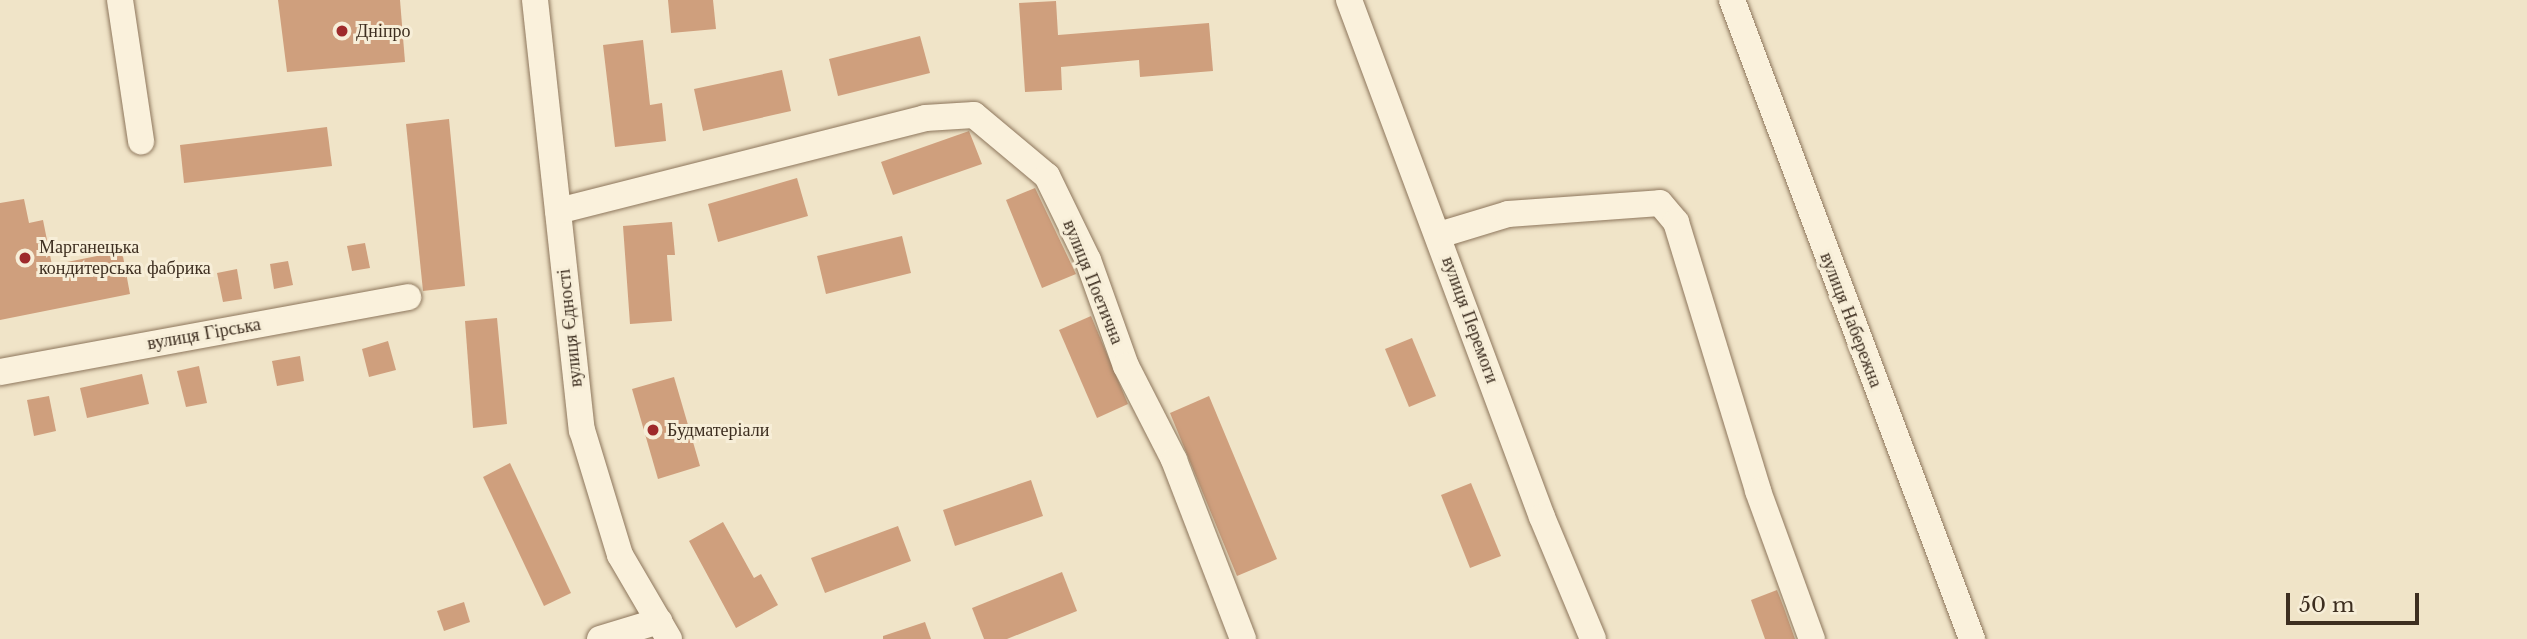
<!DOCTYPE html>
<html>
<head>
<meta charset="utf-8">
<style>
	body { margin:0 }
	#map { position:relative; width:2527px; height:639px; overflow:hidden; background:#f0e4c8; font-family:"Libre Baskerville",serif }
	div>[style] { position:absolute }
	.building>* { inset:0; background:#cf9f7d }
	.roads { filter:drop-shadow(0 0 2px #8d765c) drop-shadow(0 0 2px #8d765c) }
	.minor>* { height:26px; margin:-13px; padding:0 13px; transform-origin:13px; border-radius:13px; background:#faf1dc }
	.dots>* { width:19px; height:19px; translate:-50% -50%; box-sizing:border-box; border:4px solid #f7eed8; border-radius:50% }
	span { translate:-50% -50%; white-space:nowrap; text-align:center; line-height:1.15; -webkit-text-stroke:6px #f7eed8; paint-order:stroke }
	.poi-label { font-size:18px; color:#3d2e20 }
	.left { translate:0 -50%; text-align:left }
	.street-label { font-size:18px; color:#3d2e20 }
	.scale { position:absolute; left:2286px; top:593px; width:133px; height:32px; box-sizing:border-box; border:4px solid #3d2e20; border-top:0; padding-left:9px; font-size:21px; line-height:24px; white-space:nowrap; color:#3d2e20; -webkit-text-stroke:5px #f7eed8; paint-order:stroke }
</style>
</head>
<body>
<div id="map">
	<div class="building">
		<i style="clip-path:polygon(278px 0,400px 0,405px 62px,287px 72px)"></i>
		<i style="clip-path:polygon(668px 0,713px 0,716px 29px,671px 33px)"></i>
		<i style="clip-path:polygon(1056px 1px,1058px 35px,1209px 23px,1213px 71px,1140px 77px,1139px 60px,1061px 67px,1062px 90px,1025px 92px,1019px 3px)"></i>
		<i style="clip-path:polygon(920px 36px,930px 73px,838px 96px,829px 59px)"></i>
		<i style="clip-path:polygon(643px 40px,650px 105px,662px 103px,666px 141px,615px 147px,603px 45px)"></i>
		<i style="clip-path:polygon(782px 70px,791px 111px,703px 131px,694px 89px)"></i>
		<i style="clip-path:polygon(449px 119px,465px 286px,423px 291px,406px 124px)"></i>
		<i style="clip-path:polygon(327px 127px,332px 166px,184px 183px,180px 145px)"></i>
		<i style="clip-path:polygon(969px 131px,982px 164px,893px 195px,881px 162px)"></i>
		<i style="clip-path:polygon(797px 178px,808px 216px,718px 242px,708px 204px)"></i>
		<i style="clip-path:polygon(1035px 188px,1076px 274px,1042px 288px,1006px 200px)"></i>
		<i style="clip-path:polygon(24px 199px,29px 223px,43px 220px,52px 265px,122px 251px,130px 294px,0 320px,0 203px)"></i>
		<i style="clip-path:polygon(672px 222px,675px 255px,667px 255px,672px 321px,630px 324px,623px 226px)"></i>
		<i style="clip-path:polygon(902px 236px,911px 273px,826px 294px,817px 256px)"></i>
		<i style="clip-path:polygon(365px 243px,370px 268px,352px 271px,347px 246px)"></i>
		<i style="clip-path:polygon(288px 261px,293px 285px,274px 289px,270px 264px)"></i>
		<i style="clip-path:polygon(237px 269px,242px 299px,223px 302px,217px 273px)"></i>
		<i style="clip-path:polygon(1091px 316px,1128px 404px,1097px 418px,1059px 330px)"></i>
		<i style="clip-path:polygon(497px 318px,507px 424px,473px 428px,465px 321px)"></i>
		<i style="clip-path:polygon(1412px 338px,1436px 396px,1409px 407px,1385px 349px)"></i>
		<i style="clip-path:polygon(388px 341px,396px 370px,369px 377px,362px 349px)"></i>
		<i style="clip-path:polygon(300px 356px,304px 381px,277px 386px,272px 361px)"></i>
		<i style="clip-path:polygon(199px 366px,207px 403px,186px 407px,177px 371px)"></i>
		<i style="clip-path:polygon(142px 374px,149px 404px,87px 418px,80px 388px)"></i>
		<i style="clip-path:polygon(674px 377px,700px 466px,658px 479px,632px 389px)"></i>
		<i style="clip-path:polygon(49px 396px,56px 431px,34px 436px,27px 400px)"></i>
		<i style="clip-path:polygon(1209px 396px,1277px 559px,1237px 576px,1170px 413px)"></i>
		<i style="clip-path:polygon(510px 463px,571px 593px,544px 606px,483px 477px)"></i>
		<i style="clip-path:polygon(1031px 480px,1043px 516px,955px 546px,943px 510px)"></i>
		<i style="clip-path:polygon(1471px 483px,1501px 556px,1470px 568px,1441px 495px)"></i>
		<i style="clip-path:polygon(723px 522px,754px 578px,761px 574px,778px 605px,736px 628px,689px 541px)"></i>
		<i style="clip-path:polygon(898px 526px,911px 561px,825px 593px,811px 558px)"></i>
		<i style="clip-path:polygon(1062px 572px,1077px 611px,1007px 639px,984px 639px,972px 608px)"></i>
		<i style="clip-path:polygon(1777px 590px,1784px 608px,1795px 639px,1765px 639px,1751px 600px)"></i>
		<i style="clip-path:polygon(464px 602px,470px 622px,444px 631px,437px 611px)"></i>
		<i style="clip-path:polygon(925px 622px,931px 639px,883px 639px,883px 636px)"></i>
	</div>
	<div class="roads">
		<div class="minor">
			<i style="left:120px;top:0;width:143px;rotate:81.5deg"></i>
			<i style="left:535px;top:0;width:433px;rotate:83.8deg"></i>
			<i style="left:582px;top:430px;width:131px;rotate:73.1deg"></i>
			<i style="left:620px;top:555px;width:97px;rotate:59.7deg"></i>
			<i style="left:1349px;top:0;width:552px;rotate:69.53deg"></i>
			<i style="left:1542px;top:517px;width:132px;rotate:67.3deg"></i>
			<i style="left:1732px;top:0;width:683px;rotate:69.41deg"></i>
			<i style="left:558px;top:211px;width:379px;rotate:-14.2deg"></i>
			<i style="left:925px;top:118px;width:49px;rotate:-3.5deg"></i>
			<i style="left:974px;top:115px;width:95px;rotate:39.9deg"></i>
			<i style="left:1047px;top:176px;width:93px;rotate:64deg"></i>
			<i style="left:1088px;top:260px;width:113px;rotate:70.3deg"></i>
			<i style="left:1126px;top:366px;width:106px;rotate:62.9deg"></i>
			<i style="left:1174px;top:460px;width:192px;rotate:68.9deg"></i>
			<i style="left:1439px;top:235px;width:72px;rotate:-16.9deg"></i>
			<i style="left:1508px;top:214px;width:152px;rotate:-4.1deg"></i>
			<i style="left:1660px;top:203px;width:25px;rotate:50deg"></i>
			<i style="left:1676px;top:222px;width:281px;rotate:73deg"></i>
			<i style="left:1758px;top:491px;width:158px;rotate:70deg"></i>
			<i style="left:0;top:372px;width:415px;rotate:-10.4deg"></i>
			<i style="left:600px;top:639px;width:62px;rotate:-17deg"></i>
		</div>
	</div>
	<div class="dots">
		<i style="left:342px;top:31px;background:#9e2a2b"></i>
		<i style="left:25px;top:258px;background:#9e2a2b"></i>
		<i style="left:653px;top:430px;background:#9e2a2b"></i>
	</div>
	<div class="poi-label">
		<span class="left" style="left:356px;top:31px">Дніпро</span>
		<span class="left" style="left:39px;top:258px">Марганецька<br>кондитерська фабрика</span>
		<span class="left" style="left:667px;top:430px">Будматеріали</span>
	</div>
	<div class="street-label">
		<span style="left:1093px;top:282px;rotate:68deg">вулиця Поетична</span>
		<span style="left:1470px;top:320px;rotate:70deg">вулиця Перемоги</span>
		<span style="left:1851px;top:320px;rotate:69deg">вулиця Набережна</span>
		<span style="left:570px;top:328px;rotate:-96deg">вулиця Єдності</span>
		<span style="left:204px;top:334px;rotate:-10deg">вулиця Гірська</span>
	</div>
	<div class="scale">50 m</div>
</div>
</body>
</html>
